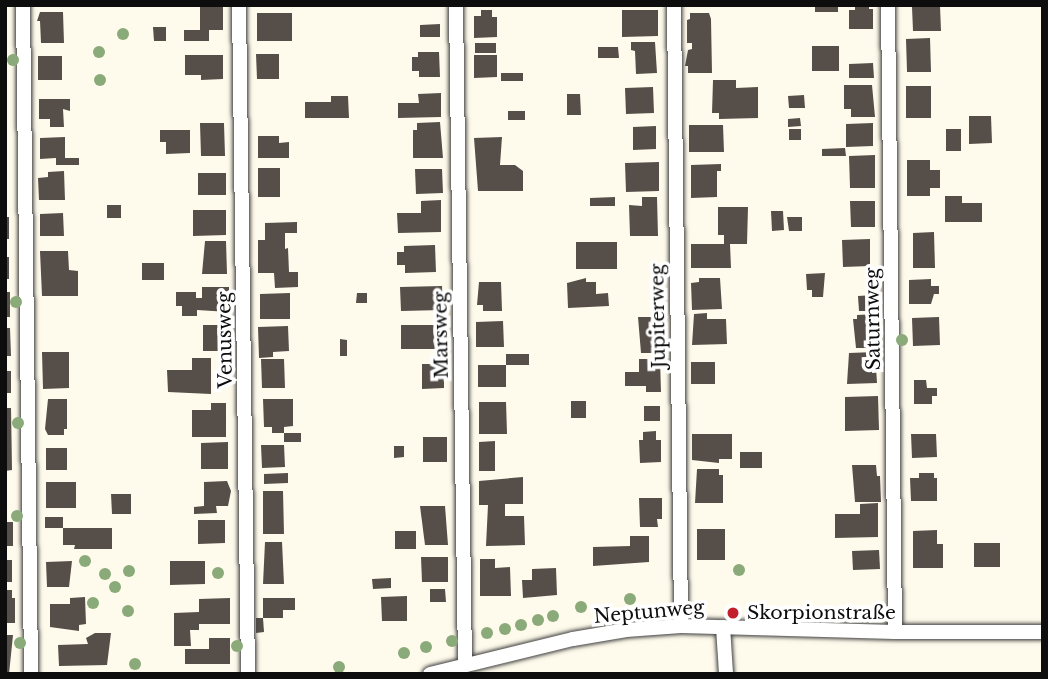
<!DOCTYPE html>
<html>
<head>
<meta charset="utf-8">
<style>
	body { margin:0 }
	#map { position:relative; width:1048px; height:679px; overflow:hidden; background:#fffbec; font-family:"Libre Baskerville",serif }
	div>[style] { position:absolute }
	.building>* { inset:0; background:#564e49 }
	.roads { filter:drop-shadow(0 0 2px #404040) drop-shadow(0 0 2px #404040) }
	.minor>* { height:14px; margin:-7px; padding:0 7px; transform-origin:7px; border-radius:7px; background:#fff }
	.trees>* { width:12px; height:12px; margin:-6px; border-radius:50%; background:#8baa79 }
	.dots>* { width:19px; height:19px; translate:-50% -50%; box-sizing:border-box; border:4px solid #fff; border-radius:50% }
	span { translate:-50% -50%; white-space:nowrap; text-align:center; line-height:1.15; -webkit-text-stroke:7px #fff; paint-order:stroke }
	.street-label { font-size:19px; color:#0d0d0d }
	.poi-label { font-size:19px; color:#0d0d0d }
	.left { translate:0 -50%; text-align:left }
	.frame { position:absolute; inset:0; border:7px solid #0d0d0d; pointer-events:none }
</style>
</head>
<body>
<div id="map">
	<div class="building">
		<i style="clip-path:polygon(200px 5px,223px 5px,223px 30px,209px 30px,209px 41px,184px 41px,184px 30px,200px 30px)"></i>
		<i style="clip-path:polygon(815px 5px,838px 5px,838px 12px,815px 12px)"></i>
		<i style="clip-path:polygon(855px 5px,869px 5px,869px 9px,873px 9px,873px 29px,849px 29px,849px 10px,855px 10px)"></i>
		<i style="clip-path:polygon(940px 6px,941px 31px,913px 31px,912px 7px)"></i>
		<i style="clip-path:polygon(481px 10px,492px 10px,492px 17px,497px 17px,497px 37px,474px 38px,474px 16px,481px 16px)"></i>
		<i style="clip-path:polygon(622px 10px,658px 10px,658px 36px,622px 37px)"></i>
		<i style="clip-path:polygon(40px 12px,63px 12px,64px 43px,41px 43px,40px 21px,37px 21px)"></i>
		<i style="clip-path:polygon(257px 13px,292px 13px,292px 41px,257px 41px)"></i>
		<i style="clip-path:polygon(690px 13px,709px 13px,711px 19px,712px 73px,688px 73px,688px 66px,685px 66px,688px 50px,692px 49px,692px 43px,687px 43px,687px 20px,690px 19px)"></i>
		<i style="clip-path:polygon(440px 24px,440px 37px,420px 37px,420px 25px)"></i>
		<i style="clip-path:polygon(153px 27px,166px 27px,166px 41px,154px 41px)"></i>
		<i style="clip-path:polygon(930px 38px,931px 72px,907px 72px,906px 39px)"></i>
		<i style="clip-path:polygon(631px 42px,655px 42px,657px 73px,636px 74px,635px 51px,631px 50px)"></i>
		<i style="clip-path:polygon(475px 43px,496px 43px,496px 53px,475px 53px)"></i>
		<i style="clip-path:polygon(812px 46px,839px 46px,839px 71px,812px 71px)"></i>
		<i style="clip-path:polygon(598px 47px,618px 47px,619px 58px,598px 58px)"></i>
		<i style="clip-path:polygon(418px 52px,439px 52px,440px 77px,419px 77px,419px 71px,412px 71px,412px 57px,418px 57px)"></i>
		<i style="clip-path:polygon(256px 54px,279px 54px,279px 79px,257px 79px)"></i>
		<i style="clip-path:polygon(185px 55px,223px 55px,223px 79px,201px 80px,201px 75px,185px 75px)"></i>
		<i style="clip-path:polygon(474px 55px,497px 55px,497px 77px,474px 78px)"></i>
		<i style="clip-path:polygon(38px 56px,62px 56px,62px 80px,38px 80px)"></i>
		<i style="clip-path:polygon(873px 63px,874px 78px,849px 78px,849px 64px)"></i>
		<i style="clip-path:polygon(501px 73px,523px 73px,523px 81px,501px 81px)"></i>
		<i style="clip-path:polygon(713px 80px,736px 80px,736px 88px,758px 87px,758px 118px,719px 119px,719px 113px,712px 113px)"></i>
		<i style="clip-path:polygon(844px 85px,872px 85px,875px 117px,851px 117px,851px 109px,844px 109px)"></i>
		<i style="clip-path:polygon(906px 86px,931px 86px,931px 118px,906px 118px)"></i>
		<i style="clip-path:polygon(653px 87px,654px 113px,626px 114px,625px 88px)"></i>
		<i style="clip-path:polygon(441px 93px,441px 117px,398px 118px,398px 103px,419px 103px,418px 94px)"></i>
		<i style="clip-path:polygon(567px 94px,580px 94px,581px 115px,567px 115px)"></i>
		<i style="clip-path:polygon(804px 95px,805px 108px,789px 108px,788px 96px)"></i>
		<i style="clip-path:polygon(331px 96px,348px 96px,349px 118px,305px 118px,305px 102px,331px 102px)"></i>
		<i style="clip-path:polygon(39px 99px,70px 99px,70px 111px,63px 109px,64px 127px,50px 127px,50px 119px,39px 119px)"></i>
		<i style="clip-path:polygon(508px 111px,525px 111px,525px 120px,508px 120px)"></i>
		<i style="clip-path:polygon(969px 116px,991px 116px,992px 143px,969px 144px)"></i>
		<i style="clip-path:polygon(800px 118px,801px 126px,788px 127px,788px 119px)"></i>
		<i style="clip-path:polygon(440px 122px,443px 158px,413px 158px,413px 130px,417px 130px,417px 123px)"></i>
		<i style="clip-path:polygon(200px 123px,224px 123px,225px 156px,201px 156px)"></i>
		<i style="clip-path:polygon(873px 123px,873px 146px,846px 147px,846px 124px)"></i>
		<i style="clip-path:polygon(689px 125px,723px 125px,724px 152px,689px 152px)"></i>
		<i style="clip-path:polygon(656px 126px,656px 149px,633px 150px,633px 127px)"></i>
		<i style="clip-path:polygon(789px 129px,801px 129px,801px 140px,789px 140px)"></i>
		<i style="clip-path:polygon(946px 129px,961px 129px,961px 151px,946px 151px)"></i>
		<i style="clip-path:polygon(160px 130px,190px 130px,190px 153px,166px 154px,166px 142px,160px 142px)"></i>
		<i style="clip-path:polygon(258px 136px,279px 136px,279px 143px,289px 142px,289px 158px,258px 158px)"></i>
		<i style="clip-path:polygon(65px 137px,65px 158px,79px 158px,79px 165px,56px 165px,56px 158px,40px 159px,40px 138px)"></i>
		<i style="clip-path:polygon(502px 137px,500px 165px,515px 165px,523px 171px,523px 191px,478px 191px,474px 138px)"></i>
		<i style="clip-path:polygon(845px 148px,846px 156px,822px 156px,822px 149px)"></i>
		<i style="clip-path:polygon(875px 155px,875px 188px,850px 188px,849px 156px)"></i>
		<i style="clip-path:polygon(907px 160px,930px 160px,930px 170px,940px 170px,940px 188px,930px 188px,930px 196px,907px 196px)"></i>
		<i style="clip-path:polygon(659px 162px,659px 191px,626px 192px,625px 163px)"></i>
		<i style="clip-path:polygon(721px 164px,721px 171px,717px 171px,717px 197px,691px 198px,691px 165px)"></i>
		<i style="clip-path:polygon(258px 168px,280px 168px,280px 197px,258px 197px)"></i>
		<i style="clip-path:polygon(415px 169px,442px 169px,443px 193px,416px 194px)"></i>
		<i style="clip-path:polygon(64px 171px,65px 200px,39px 200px,38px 178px,48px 177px,48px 172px)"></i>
		<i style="clip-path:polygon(198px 173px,226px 173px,226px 195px,198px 195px)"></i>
		<i style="clip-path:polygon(945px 196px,962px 196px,962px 203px,982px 203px,982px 222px,945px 222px)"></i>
		<i style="clip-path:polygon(615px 197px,615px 206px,590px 206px,590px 198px)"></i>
		<i style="clip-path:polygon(642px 197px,657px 197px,658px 236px,630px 236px,629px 205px,642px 206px)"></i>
		<i style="clip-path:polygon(441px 200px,441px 232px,398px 233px,397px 213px,421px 213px,421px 201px)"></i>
		<i style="clip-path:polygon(850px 201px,875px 201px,875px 227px,851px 227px)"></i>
		<i style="clip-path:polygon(107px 205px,121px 205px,121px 218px,107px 218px)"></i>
		<i style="clip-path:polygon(718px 207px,748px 207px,747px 244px,730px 244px,731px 268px,691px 268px,691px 244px,724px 244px,724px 235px,718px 235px)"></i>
		<i style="clip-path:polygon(193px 210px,226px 210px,226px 235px,193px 236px)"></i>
		<i style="clip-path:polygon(771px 211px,783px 211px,784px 230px,772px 231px)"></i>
		<i style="clip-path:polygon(63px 213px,64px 236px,40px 236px,40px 214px)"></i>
		<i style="clip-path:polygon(5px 217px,9px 217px,9px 239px,5px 239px)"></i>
		<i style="clip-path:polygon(787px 217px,802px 217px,802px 231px,789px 231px)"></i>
		<i style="clip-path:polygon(297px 222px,297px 233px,285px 233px,285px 249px,288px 248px,289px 272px,298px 272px,298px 287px,275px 288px,274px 273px,258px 273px,258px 240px,265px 240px,265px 223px)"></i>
		<i style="clip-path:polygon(934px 232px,935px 268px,913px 268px,913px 233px)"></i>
		<i style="clip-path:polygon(870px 239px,870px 266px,843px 267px,842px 240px)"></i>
		<i style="clip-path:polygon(205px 241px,226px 241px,227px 274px,202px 274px)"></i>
		<i style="clip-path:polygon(576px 242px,617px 242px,617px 269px,576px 269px)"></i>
		<i style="clip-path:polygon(435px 245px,436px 272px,405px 273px,405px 265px,397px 265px,397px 252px,404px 252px,404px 246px)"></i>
		<i style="clip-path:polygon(40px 251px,68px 251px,69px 270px,78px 271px,78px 296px,42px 296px)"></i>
		<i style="clip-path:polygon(5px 257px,9px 257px,9px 279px,5px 279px)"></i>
		<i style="clip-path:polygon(142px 263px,164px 263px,164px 280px,142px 280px)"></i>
		<i style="clip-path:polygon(825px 273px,823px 297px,812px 297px,812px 290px,807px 290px,806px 274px)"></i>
		<i style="clip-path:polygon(586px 278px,586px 282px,596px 282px,596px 294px,608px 293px,609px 306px,568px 308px,567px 283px)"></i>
		<i style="clip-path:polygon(699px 278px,720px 278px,722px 309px,692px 310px,691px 283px,699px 282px)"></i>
		<i style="clip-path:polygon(931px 279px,931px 286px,939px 286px,939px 294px,934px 294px,931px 304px,909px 304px,909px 280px)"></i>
		<i style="clip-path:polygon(479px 282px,501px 282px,502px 311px,483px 311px,483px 305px,477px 305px)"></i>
		<i style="clip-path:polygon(442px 286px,443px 310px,401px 311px,400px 287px)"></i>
		<i style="clip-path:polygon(202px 287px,229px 287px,229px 312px,197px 310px,197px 316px,182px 316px,182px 306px,176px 306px,176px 292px,196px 292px,196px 298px,202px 298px)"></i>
		<i style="clip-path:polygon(5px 292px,10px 292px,10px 317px,5px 317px)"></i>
		<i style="clip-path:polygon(290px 293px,290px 319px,260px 319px,260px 294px)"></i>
		<i style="clip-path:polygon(357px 293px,367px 293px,367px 303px,356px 303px)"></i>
		<i style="clip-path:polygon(874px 295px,874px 311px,859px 311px,858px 296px)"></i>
		<i style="clip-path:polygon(707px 313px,707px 319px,726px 319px,727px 344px,692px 345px,694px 314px)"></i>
		<i style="clip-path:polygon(876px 314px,874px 348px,856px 348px,853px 319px,857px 319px,857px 315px)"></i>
		<i style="clip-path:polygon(638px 317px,652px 317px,652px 323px,660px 323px,659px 353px,641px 353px)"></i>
		<i style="clip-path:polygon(939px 317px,940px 345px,913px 346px,912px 318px)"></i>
		<i style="clip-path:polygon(503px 321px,504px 347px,476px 347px,476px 322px)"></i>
		<i style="clip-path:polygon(203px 325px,228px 325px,228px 351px,203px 351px)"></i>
		<i style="clip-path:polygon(401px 325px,444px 325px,444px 349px,401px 349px)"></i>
		<i style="clip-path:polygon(288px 326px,289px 351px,273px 352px,273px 357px,259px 358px,258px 327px)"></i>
		<i style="clip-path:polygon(5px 328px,10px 328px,11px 356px,5px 356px)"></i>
		<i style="clip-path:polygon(340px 339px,347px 340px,347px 356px,340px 356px)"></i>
		<i style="clip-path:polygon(42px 352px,69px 352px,69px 388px,43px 389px)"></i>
		<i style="clip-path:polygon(875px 352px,877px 383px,847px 384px,849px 353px)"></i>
		<i style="clip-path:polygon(506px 354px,529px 354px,529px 365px,506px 365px)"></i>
		<i style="clip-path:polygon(192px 358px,211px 358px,211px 394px,168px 392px,167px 370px,192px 370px)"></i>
		<i style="clip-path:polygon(261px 359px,284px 359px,285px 388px,262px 388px)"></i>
		<i style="clip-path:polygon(639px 359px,660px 359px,661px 392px,646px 392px,646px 386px,625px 386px,625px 372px,639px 372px)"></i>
		<i style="clip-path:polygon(691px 362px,715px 362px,715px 384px,691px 384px)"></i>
		<i style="clip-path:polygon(422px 364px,444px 364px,444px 388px,422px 389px)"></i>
		<i style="clip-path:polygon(478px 365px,506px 365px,506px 387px,478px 387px)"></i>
		<i style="clip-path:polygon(5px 371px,11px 371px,11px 393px,5px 393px)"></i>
		<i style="clip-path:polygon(914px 380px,926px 380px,927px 388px,937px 388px,937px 396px,932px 396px,932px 404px,914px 404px)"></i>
		<i style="clip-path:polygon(878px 396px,879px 430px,845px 431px,845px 397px)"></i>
		<i style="clip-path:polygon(48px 399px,67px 399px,67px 429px,64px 429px,64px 435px,48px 435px,45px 429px)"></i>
		<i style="clip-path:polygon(263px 399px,293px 399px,293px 426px,284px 427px,284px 433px,272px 433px,272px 427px,264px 427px)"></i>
		<i style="clip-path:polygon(571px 401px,586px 401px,586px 418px,571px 418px)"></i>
		<i style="clip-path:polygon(479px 402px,506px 402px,507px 434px,479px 434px)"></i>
		<i style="clip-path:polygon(211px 403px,226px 403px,226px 437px,192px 437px,192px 410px,211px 410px)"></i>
		<i style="clip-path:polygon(644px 406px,660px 406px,660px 421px,644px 421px)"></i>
		<i style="clip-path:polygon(5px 408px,11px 408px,12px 470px,5px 471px)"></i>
		<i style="clip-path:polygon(656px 431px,656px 440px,661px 440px,661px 462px,640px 463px,639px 440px,643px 440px,643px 432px)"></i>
		<i style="clip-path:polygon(284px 433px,301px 433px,301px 442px,284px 442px)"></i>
		<i style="clip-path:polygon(692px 434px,732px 434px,732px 459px,719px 459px,719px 463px,692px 460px)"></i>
		<i style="clip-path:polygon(911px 434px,936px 434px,937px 457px,912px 458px)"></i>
		<i style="clip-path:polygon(423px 437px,447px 437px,447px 462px,423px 462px)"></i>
		<i style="clip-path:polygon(495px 441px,495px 471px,479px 471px,479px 442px)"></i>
		<i style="clip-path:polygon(228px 442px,228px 469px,201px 469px,201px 443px)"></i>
		<i style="clip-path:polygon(261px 445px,284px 445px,285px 467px,262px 468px)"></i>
		<i style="clip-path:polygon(394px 446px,404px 446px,404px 457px,394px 458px)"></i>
		<i style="clip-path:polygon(46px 448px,67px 448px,67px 470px,46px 470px)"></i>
		<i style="clip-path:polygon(740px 452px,762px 452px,762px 468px,740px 468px)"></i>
		<i style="clip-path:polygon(852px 465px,876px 465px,877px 476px,880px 476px,881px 502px,855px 502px)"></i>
		<i style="clip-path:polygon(697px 469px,719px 469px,719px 475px,723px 475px,723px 503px,695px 503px)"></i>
		<i style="clip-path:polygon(288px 473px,288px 483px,264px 484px,264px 474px)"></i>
		<i style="clip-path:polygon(919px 473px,934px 473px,934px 478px,937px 478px,937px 501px,911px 501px,910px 478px,919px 478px)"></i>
		<i style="clip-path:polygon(523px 477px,523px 504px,505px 504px,505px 516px,524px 516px,525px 545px,486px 546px,488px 505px,479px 505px,479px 481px)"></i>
		<i style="clip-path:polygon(227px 481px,231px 491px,228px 506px,216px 506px,217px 513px,194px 514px,194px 507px,204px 506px,204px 482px)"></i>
		<i style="clip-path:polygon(46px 482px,76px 482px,76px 508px,46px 508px)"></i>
		<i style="clip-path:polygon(263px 491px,283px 491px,284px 534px,263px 534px)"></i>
		<i style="clip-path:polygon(111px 494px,131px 494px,131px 514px,112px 514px)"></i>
		<i style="clip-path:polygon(639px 498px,662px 498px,662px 519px,657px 519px,658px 527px,640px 527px)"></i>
		<i style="clip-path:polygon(878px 503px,878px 537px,835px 538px,835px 514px,860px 514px,860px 504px)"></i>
		<i style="clip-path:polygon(420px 506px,445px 506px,448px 545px,425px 545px)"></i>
		<i style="clip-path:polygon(45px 517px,63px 517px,63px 528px,45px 528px)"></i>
		<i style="clip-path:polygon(198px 520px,225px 520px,225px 543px,198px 544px)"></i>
		<i style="clip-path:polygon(5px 522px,13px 522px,13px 546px,5px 546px)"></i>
		<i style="clip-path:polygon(63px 528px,112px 528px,112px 549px,74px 549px,75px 545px,63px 545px)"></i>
		<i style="clip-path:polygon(697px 529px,725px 529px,725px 560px,697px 560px)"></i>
		<i style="clip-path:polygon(937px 530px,937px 544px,943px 544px,943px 568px,913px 568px,913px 531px)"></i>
		<i style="clip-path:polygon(395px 531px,416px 531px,416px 549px,395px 549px)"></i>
		<i style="clip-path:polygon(630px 536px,649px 536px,649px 562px,593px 566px,593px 547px,630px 546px)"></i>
		<i style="clip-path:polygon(265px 542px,282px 542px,284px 584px,263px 584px)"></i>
		<i style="clip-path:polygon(974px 543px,1000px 543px,1000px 567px,974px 567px)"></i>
		<i style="clip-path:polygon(879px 550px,880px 569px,853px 570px,852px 551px)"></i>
		<i style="clip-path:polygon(421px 557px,448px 557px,448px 582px,422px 582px)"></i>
		<i style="clip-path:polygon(480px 559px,495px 559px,495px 568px,510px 567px,511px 596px,480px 596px)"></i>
		<i style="clip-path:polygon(5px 560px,12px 560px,12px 582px,5px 582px)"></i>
		<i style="clip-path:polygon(72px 561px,69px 587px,47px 587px,46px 562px)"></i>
		<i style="clip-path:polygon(170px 561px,205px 561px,205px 584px,170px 585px)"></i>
		<i style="clip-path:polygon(556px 568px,557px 595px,523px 598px,522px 580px,532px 580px,532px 569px)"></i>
		<i style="clip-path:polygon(391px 578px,391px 588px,373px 589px,372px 579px)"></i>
		<i style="clip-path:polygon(430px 589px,445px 589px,446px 602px,430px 602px)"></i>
		<i style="clip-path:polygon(5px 590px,12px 590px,12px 598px,15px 598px,15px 623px,5px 623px)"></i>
		<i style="clip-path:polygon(407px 596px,407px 621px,382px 621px,381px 597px)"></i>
		<i style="clip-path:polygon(85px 597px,86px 624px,79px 625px,79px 631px,50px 627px,50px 604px,70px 604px,70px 598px)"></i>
		<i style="clip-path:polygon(230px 598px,230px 624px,199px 624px,199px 630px,190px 630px,191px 646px,174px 646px,174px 613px,199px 612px,199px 599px)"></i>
		<i style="clip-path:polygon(263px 598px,295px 598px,295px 610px,283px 610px,283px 618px,263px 618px)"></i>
		<i style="clip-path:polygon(256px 618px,263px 618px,264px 632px,256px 633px)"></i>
		<i style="clip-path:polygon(95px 633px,111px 633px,107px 665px,59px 666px,58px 645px,88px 644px,86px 638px)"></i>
		<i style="clip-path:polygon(5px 635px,13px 635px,9px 674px,5px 674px)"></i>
		<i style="clip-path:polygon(209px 638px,230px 638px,230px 664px,185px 664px,185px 649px,209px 649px)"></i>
	</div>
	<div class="roads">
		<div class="minor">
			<i style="left:23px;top:5px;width:669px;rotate:89.31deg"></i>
			<i style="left:239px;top:5px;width:669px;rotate:89.23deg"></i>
			<i style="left:456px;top:5px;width:660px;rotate:89.22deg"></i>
			<i style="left:674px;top:5px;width:621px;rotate:89.35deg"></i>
			<i style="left:888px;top:5px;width:627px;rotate:89.36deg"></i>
			<i style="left:723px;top:627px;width:47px;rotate:86.3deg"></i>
			<i style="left:430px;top:674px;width:147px;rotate:-13.8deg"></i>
			<i style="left:573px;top:639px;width:54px;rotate:-9.6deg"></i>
			<i style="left:626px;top:630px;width:55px;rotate:-4.2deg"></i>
			<i style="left:681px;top:626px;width:214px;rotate:1.6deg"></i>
			<i style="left:895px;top:632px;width:148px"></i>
		</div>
	</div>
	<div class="trees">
		<i style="left:123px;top:34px"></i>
		<i style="left:99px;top:52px"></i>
		<i style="left:13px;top:60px"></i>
		<i style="left:100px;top:80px"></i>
		<i style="left:16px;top:302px"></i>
		<i style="left:902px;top:340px"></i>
		<i style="left:18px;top:423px"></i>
		<i style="left:17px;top:516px"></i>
		<i style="left:85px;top:561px"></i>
		<i style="left:739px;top:570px"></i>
		<i style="left:129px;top:571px"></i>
		<i style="left:218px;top:573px"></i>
		<i style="left:105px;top:574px"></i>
		<i style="left:115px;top:587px"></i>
		<i style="left:630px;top:599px"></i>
		<i style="left:93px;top:603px"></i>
		<i style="left:581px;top:607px"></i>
		<i style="left:128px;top:611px"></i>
		<i style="left:553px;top:616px"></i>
		<i style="left:538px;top:620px"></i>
		<i style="left:521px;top:625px"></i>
		<i style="left:505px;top:629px"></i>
		<i style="left:487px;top:633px"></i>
		<i style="left:452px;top:641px"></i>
		<i style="left:20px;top:643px"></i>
		<i style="left:237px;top:646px"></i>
		<i style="left:426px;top:647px"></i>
		<i style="left:404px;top:653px"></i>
		<i style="left:135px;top:664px"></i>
		<i style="left:339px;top:667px"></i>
	</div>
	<div class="dots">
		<i style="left:733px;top:613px;background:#c1202a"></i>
	</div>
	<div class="street-label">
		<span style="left:658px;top:316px;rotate:-91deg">Jupiterweg</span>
		<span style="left:873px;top:319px;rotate:-91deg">Saturnweg</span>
		<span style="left:441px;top:335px;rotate:-91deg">Marsweg</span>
		<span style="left:225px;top:340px;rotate:-91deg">Venusweg</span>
		<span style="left:649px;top:612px;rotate:-5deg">Neptunweg</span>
	</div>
	<div class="poi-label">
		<span class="left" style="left:747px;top:613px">Skorpionstraße</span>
	</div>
	<div class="frame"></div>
</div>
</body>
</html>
